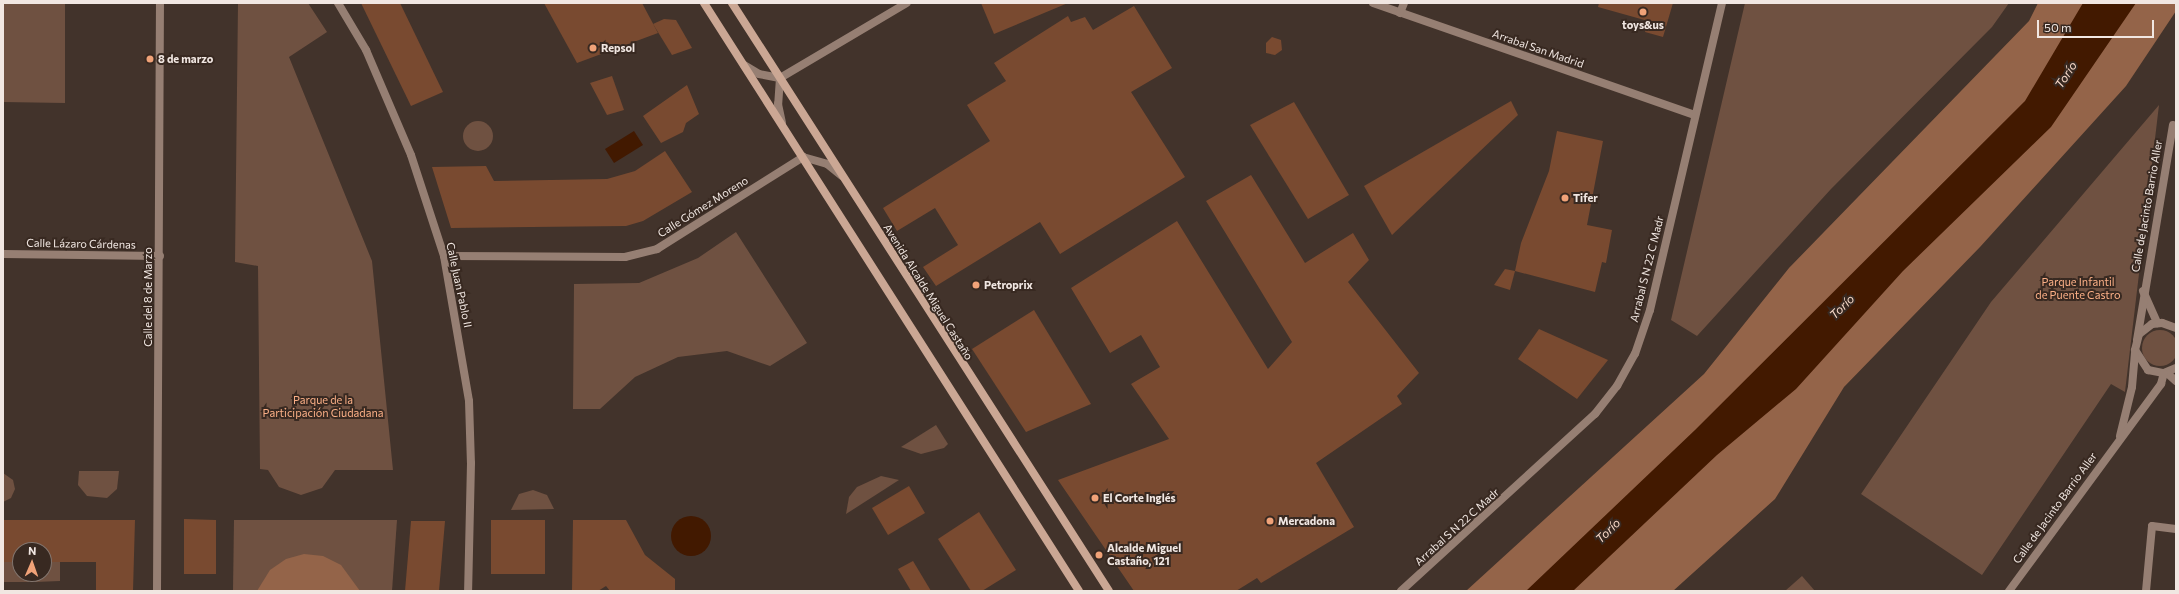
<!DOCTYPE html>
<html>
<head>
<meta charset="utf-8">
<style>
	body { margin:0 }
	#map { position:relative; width:2179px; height:594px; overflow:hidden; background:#42332b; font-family:Commissioner,sans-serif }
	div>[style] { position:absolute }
	.green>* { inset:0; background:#6f5141 }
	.round { border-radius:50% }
	.forest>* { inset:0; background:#946449 }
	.water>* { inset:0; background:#421900 }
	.building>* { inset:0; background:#794a30 }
	.street>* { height:8px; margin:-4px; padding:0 4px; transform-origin:4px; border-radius:4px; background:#967f73 }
	.secondary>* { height:8px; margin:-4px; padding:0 4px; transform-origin:4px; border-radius:4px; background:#cba794 }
	.dots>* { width:11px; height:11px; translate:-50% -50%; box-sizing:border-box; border:2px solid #382921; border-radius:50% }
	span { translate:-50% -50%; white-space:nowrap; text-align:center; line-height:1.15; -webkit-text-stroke:4px #382921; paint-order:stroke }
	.poi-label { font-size:11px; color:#f1e7e2; font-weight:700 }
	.left { translate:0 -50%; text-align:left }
	.street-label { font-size:11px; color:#f1e7e2 }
	.park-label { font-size:11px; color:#fcb087 }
	.water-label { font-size:12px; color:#fadbca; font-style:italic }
	.frame { position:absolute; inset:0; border:4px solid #f1e7e2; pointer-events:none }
	.north { position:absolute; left:12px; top:542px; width:40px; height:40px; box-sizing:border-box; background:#382921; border:1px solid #82756e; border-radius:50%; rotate:2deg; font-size:11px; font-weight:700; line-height:16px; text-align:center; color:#f1e7e2 }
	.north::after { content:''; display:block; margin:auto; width:14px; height:18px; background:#f0a278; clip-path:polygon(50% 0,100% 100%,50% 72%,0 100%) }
	.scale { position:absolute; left:2037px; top:20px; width:117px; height:18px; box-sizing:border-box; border:2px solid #f1e7e2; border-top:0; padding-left:5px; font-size:12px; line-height:14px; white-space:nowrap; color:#f1e7e2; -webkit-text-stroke:3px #382921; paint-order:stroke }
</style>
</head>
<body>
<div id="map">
	<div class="green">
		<i style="clip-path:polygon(3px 3px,65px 3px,65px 103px,3px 102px)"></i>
		<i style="clip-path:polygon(238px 3px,308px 3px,327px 32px,289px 57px,372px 261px,393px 470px,335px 470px,322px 488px,301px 495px,279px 487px,268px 470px,260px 469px,258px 266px,235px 262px)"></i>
		<i style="clip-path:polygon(1745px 3px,2009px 3px,1992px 27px,1831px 189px,1697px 336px,1671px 320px)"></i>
		<i style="clip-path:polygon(2159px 105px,2125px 392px,2111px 384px,1982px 575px,1861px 494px,1991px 302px)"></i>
		<i class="round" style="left:463px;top:121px;width:30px;height:30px"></i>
		<i style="clip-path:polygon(736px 232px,807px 343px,770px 366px,727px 351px,678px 357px,635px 377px,600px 409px,573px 409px,574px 284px,639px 283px,698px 258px)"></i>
		<i class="round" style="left:2142px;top:330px;width:36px;height:36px"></i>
		<i style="clip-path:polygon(936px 425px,948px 444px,944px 448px,921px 454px,901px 447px)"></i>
		<i style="clip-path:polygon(79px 471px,119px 471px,117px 489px,107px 498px,87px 496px,78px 485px)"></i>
		<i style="clip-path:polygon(3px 473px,13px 480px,15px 489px,11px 498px,3px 502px)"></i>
		<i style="clip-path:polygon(881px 476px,899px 480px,846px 514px,849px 497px,857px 487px)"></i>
		<i style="clip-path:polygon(533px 490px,547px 495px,554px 509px,511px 510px,519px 494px)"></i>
		<i style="clip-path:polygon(234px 520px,397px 520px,392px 591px,233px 591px)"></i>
		<i style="clip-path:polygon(3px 558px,20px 558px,20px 574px,29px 574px,29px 582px,3px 582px)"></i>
		<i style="clip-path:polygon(60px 561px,60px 581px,35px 582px,35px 574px,44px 574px,44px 562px)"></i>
		<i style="clip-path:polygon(1802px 576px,1815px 591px,1785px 591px)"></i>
	</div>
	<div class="forest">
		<i style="clip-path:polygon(2038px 3px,2176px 3px,2176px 11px,2126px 86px,1980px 247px,1844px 387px,1775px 499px,1673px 591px,1466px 591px,1704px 374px,1789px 268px,2029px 21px)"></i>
		<i style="clip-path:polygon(304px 554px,323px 556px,341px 565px,360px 591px,257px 591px,270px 570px,286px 559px)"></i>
	</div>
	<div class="water">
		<i style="clip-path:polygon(2083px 3px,2136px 3px,2051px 127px,1903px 271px,1796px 389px,1717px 455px,1573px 591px,1526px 591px,1695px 430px,2025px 101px)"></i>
		<i style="clip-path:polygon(634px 131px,643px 145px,614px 163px,605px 149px)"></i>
		<i class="round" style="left:671px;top:516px;width:40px;height:40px"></i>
	</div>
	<div class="building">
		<i style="clip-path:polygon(361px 3px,400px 3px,443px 92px,411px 106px)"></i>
		<i style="clip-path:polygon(544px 3px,642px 3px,658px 33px,577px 63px)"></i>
		<i style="clip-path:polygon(981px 3px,1068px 3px,994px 34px)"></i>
		<i style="clip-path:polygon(1599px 3px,1673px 3px,1663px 37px,1645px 32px,1648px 21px,1598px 7px)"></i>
		<i style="clip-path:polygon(1134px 6px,1172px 68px,1131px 92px,1185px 177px,1060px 254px,1040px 222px,936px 286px,923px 267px,958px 245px,935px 208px,897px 231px,883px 208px,990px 141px,967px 105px,1006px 81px,994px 63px,1068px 16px,1071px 22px,1085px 17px,1093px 30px)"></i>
		<i style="clip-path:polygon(664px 19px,676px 20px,692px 48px,672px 55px,653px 24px)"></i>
		<i style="clip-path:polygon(1272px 37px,1281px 40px,1282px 50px,1275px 55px,1266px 53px,1266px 43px)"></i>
		<i style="clip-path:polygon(612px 76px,624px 110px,607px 115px,590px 83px)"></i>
		<i style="clip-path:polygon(687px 85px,699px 114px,686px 123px,683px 132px,661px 143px,643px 116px)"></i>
		<i style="clip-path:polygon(1511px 101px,1518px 115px,1392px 235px,1364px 186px)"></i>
		<i style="clip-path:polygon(1294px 102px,1349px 195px,1308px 219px,1250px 125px)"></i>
		<i style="clip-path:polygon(1557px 131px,1603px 141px,1587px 225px,1612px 230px,1606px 263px,1602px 262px,1595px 292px,1515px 271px,1521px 243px,1549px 171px)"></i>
		<i style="clip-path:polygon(665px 151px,692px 192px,643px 221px,626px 226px,451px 228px,432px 167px,486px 166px,494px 181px,607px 179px,635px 171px)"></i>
		<i style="clip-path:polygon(1251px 175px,1305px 263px,1353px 233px,1369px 260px,1348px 282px,1419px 373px,1397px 396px,1402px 404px,1316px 463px,1354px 527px,1261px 583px,1257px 578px,1236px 591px,1134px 591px,1058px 480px,1169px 439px,1131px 384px,1160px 367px,1141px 335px,1110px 353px,1071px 288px,1177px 221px,1268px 369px,1292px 342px,1206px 201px)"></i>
		<i style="clip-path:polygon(1505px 269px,1515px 271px,1510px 290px,1494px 285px)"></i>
		<i style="clip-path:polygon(1034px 310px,1091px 404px,1026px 432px,972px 349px)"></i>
		<i style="clip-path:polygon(1539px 329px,1608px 360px,1577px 399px,1518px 359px)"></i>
		<i style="clip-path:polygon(909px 486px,925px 513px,888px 535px,872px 508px)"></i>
		<i style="clip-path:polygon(979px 512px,1016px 570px,982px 591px,971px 591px,938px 539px)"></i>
		<i style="clip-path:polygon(184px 519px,216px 520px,216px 574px,184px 574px)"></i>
		<i style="clip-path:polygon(3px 520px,135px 520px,133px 591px,96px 591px,96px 562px,44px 562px,44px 550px,20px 550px,20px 562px,3px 562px)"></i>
		<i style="clip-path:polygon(491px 520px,545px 520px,545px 574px,491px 574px)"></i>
		<i style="clip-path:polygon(573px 520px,626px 520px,645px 555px,675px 579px,675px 591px,610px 591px,606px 586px,598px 591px,572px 591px)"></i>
		<i style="clip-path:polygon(411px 521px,445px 521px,439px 591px,405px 591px)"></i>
		<i style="clip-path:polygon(913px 561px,931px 591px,911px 591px,898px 569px)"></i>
	</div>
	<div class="street">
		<i style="left:338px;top:3px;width:55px;rotate:59.2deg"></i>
		<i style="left:366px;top:50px;width:114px;rotate:66.8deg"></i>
		<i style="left:411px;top:155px;width:106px;rotate:71.9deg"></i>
		<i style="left:444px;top:256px;width:147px;rotate:80.2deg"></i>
		<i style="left:469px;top:401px;width:62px;rotate:88.2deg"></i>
		<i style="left:471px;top:463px;width:128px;rotate:91.3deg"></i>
		<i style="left:1373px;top:3px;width:341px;rotate:19.2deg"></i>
		<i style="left:1400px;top:13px;width:11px;rotate:-68deg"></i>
		<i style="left:744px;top:65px;width:17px;rotate:31deg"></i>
		<i style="left:759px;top:74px;width:21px;rotate:11deg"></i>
		<i style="left:780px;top:78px;width:147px;rotate:-30.6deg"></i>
		<i style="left:780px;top:78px;width:26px;rotate:94deg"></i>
		<i style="left:778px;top:104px;width:19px;rotate:78deg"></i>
		<i style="left:3px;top:254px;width:157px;rotate:0.7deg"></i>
		<i style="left:444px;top:256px;width:181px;rotate:0.3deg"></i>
		<i style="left:625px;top:257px;width:33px;rotate:-14deg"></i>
		<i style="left:657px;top:249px;width:173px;rotate:-32.2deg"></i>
		<i style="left:803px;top:157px;width:25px;rotate:16deg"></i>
		<i style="left:827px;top:164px;width:19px;rotate:39deg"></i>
		<i style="left:2143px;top:291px;width:35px;rotate:66deg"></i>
		<i style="left:2176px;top:328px;width:15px;rotate:-160deg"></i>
		<i style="left:2162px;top:323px;width:10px;rotate:174deg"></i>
		<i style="left:2152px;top:324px;width:16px;rotate:142deg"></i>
		<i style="left:2139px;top:334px;width:16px;rotate:104deg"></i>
		<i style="left:2135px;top:350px;width:24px;rotate:57deg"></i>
		<i style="left:2148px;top:370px;width:16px;rotate:11deg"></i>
		<i style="left:2164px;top:373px;width:13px;rotate:-23deg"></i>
		<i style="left:2137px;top:340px;width:218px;rotate:-80.5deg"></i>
		<i style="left:2167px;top:373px;width:12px;rotate:42deg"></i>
		<i style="left:2120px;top:436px;width:50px;rotate:-76.2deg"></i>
		<i style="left:2132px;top:387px;width:34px;rotate:-85deg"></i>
		<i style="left:157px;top:591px;width:588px;rotate:-89.71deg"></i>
		<i style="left:1401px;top:591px;width:263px;rotate:-42.4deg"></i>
		<i style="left:1595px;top:414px;width:36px;rotate:-52deg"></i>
		<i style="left:1617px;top:386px;width:37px;rotate:-61deg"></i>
		<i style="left:1635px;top:354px;width:46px;rotate:-71.2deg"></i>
		<i style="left:1650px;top:310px;width:315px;rotate:-76.8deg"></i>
		<i style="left:2009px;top:591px;width:257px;rotate:-53.7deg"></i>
		<i style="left:2161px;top:384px;width:11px;rotate:-75deg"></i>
		<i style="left:2146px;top:591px;width:65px;rotate:-84.7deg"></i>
		<i style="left:2152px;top:526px;width:24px;rotate:7deg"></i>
	</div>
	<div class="secondary">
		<i style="left:704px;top:3px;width:697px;rotate:57.47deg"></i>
		<i style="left:732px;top:3px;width:698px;rotate:57.33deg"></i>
	</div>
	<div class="dots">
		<i style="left:1643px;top:12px;background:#f0a278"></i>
		<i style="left:593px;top:48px;background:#f0a278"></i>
		<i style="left:150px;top:59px;background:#f0a278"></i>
		<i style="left:1565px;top:198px;background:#f0a278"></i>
		<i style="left:976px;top:285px;background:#f0a278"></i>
		<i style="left:1095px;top:498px;background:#f0a278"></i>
		<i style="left:1270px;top:521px;background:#f0a278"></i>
		<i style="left:1099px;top:555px;background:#f0a278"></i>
	</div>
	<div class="poi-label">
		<span style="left:1643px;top:25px">toys&amp;us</span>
		<span class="left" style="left:601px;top:48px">Repsol</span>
		<span class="left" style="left:158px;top:59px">8 de marzo</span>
		<span class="left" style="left:1573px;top:198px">Tifer</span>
		<span class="left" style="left:984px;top:285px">Petroprix</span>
		<span class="left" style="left:1103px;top:498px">El Corte Inglés</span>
		<span class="left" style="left:1278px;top:521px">Mercadona</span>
		<span class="left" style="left:1107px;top:555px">Alcalde Miguel<br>Castaño, 121</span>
	</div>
	<div class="street-label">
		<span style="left:1538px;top:49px;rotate:19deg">Arrabal San Madrid</span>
		<span style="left:2147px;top:206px;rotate:-80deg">Calle de Jacinto Barrio Aller</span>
		<span style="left:703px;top:207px;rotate:-32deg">Calle Gómez Moreno</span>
		<span style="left:81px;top:244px;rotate:1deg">Calle Lázaro Cárdenas</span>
		<span style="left:1647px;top:269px;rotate:-76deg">Arrabal S N 22 C Madr</span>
		<span style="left:459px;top:285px;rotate:78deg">Calle Juan Pablo II</span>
		<span style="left:928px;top:292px;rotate:58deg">Avenida Alcalde Miguel Castaño</span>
		<span style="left:148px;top:297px;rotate:-90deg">Calle del 8 de Marzo</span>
		<span style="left:2055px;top:508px;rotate:-54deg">Calle de Jacinto Barrio Aller</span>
		<span style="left:1457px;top:527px;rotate:-42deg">Arrabal S N 22 C Madr</span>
	</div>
	<div class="park-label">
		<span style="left:2078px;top:289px">Parque Infantil<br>de Puente Castro</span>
		<span style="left:323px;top:407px">Parque de la<br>Participación Ciudadana</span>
	</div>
	<div class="water-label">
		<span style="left:2066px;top:75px;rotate:-57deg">Torío</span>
		<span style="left:1842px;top:307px;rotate:-44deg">Torío</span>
		<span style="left:1608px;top:531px;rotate:-44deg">Torío</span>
	</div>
	<div class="frame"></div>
	<div class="north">N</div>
	<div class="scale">50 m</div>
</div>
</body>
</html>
